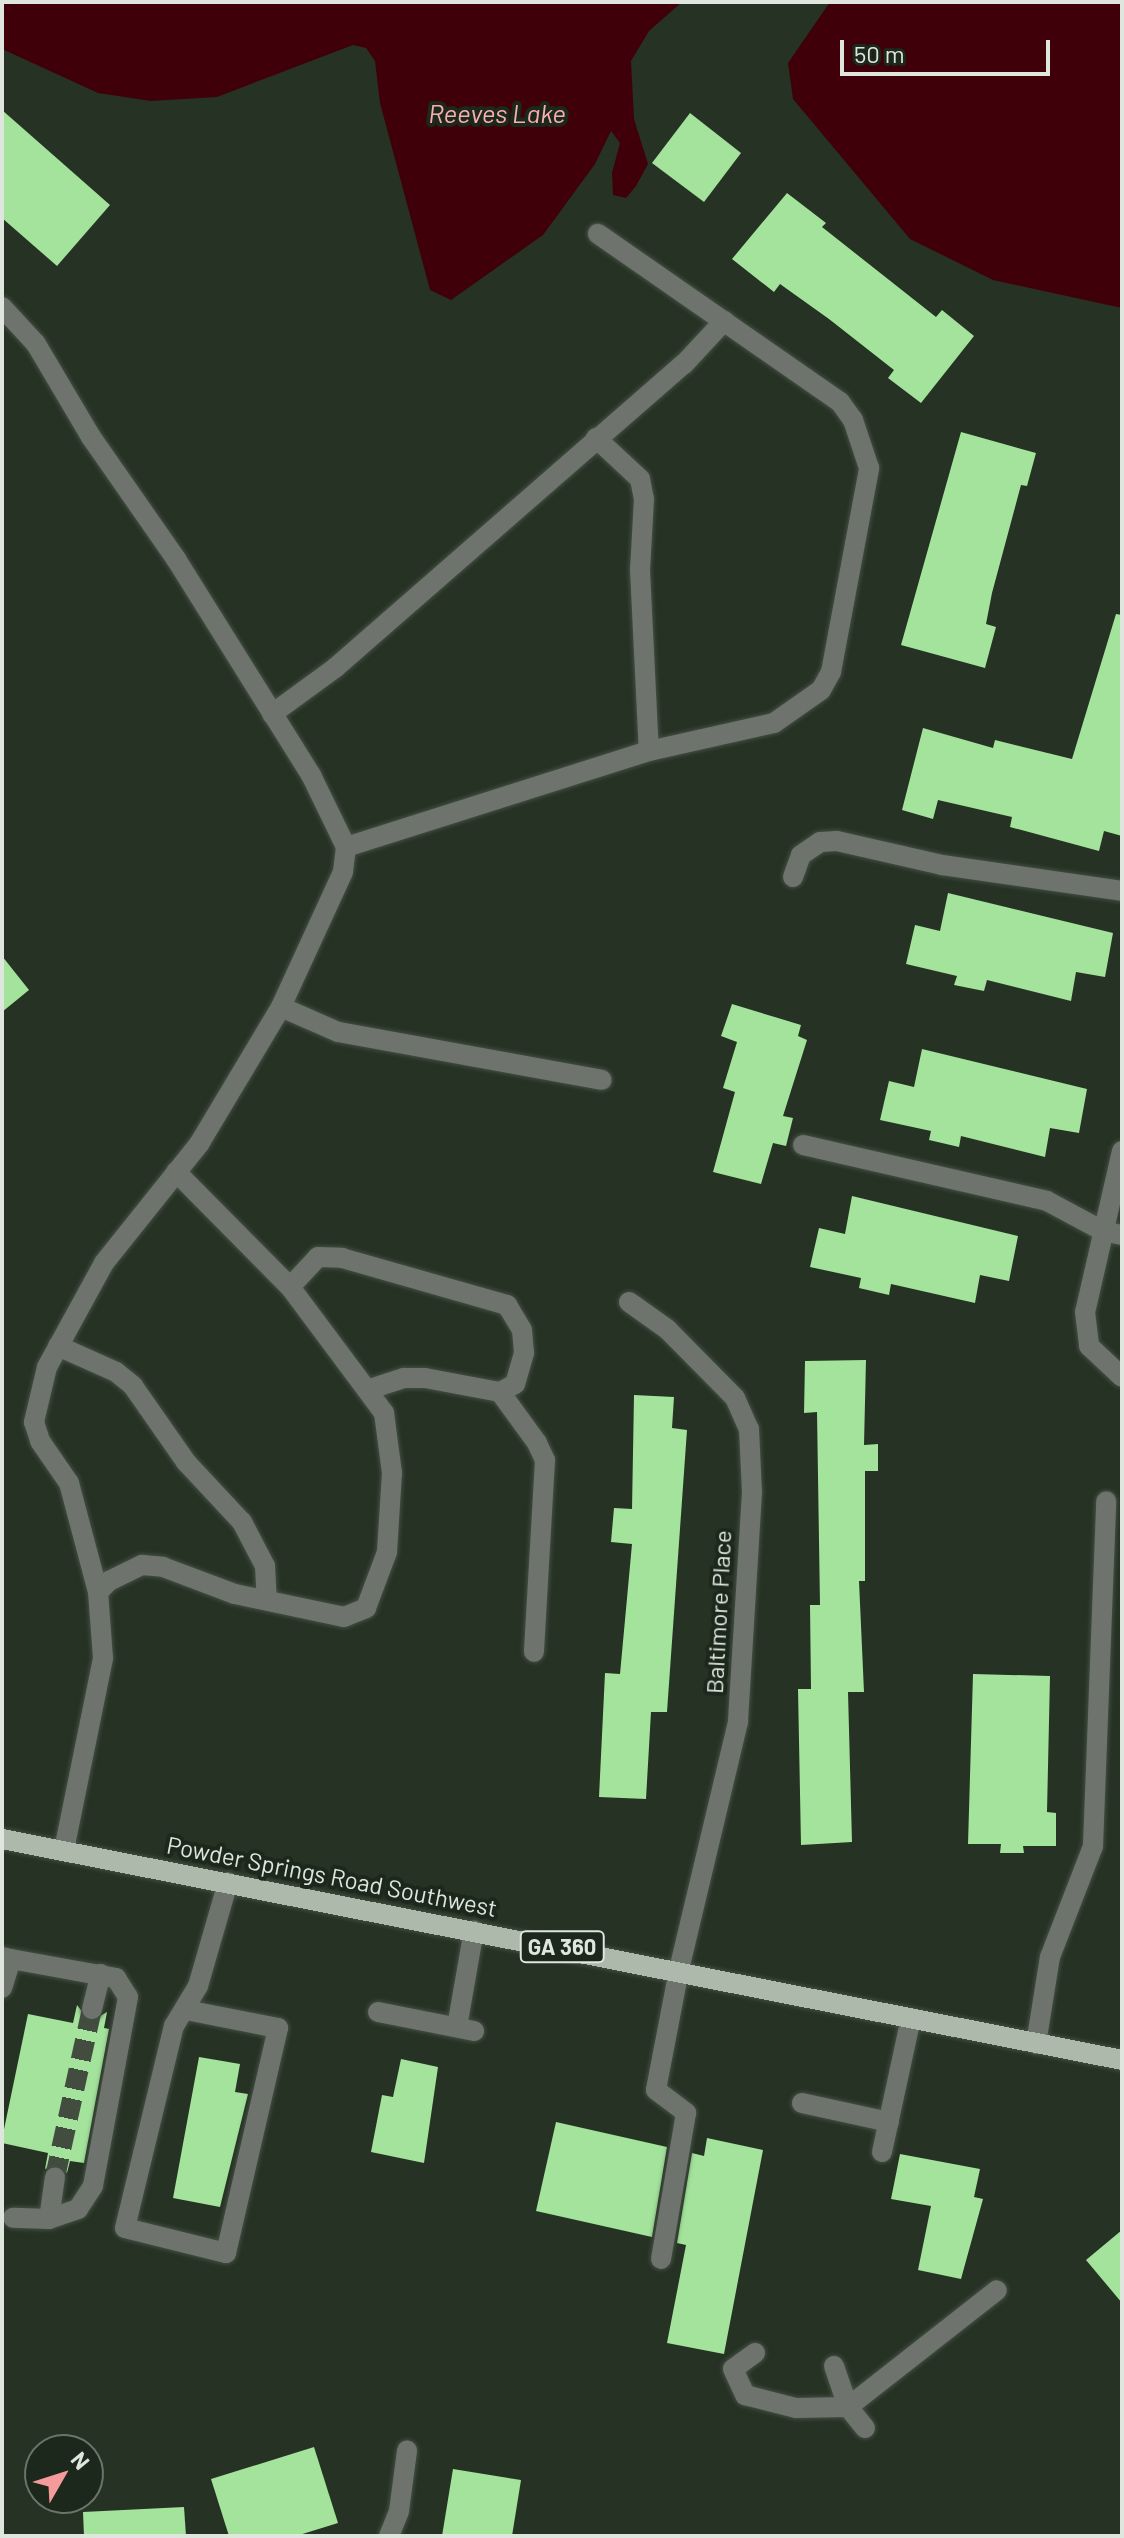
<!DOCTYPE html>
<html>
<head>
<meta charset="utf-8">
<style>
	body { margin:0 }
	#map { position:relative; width:1124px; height:2538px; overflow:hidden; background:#263224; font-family:Barlow,sans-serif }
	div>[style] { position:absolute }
	.water>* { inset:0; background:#3f000a }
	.building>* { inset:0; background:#a3e39b }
	.minor-tunnel>* { height:20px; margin-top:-10px; transform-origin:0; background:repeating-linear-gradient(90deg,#424d40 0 20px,transparent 0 30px) }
	.roads { filter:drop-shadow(0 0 2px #434f42) drop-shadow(0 0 2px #434f42) }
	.minor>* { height:20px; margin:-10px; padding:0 10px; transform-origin:10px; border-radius:10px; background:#6e746d }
	.major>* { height:20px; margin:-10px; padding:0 10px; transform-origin:10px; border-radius:10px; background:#adb9ab }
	span { translate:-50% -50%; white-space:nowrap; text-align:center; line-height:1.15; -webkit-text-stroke:8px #1c281b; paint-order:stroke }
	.shield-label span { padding:2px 6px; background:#1c281b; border:2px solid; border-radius:6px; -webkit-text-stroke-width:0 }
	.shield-label { font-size:22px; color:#dee6dd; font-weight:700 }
	.street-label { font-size:24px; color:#dee6dd }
	.water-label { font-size:26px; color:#faafaf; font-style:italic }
	.frame { position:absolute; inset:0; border:4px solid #dee6dd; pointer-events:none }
	.north { position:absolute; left:24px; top:2434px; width:80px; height:80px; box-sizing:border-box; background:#1c281b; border:2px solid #6a7469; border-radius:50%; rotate:51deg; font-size:22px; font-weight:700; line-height:32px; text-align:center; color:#dee6dd }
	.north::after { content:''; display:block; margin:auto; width:28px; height:36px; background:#f59b9c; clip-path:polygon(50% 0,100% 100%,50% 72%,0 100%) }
	.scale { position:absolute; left:840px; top:40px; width:210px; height:36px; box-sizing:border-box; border:4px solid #dee6dd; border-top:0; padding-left:10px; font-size:24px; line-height:28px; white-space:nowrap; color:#dee6dd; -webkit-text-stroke:6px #1c281b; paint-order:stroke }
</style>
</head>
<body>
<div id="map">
	<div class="water">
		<i style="clip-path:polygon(2px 2px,682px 2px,649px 31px,631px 61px,634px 119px,648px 164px,636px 186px,626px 198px,613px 195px,612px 173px,620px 143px,611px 131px,595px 164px,543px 235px,451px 300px,430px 290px,380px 103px,375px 61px,366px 48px,353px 45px,217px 97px,151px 101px,98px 93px,2px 49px)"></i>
		<i style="clip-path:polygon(830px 2px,1122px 2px,1122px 308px,993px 280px,910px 239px,793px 99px,788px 63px)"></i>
	</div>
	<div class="building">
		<i style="clip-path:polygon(2px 110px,110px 205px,57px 266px,2px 218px)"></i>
		<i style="clip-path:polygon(690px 113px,741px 153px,704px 202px,652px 163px)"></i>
		<i style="clip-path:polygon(787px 193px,826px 223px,822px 227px,936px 317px,942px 310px,974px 336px,921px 403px,888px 378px,894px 370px,829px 319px,780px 284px,774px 292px,732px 259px)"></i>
		<i style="clip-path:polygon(961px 432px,1036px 453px,1027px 486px,1021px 485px,992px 593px,986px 624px,996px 627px,985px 668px,901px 645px)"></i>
		<i style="clip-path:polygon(1116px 614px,1122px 615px,1122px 836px,1104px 831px,1099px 851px,1010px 827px,1012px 817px,938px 800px,933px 819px,902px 810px,923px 728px,993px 748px,995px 740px,1072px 759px)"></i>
		<i style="clip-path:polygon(948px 893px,1113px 933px,1105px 977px,1076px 972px,1071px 1001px,987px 980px,984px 991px,954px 985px,957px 976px,906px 964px,915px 925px,940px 931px)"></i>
		<i style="clip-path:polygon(2px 956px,29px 990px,2px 1012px)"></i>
		<i style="clip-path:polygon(732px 1004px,801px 1025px,798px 1036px,807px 1040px,783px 1116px,793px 1118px,786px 1146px,773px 1143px,761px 1184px,713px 1172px,735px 1092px,723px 1088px,737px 1042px,721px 1036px)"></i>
		<i style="clip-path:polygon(922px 1049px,1087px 1089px,1079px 1133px,1050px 1128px,1045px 1157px,961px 1136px,959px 1147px,929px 1140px,931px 1131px,880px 1120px,889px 1081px,914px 1087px)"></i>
		<i style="clip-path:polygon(852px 1196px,1018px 1236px,1009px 1281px,980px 1275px,975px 1303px,891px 1284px,889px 1295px,859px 1288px,861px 1278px,810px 1267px,819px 1228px,845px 1234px)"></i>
		<i style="clip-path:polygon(866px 1360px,864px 1445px,878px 1444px,878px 1471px,865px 1471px,865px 1581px,859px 1581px,864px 1692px,848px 1692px,852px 1842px,801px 1845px,798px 1689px,811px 1689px,810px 1605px,820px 1605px,817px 1412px,804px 1413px,805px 1361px)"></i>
		<i style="clip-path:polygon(634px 1395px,674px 1397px,672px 1428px,687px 1430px,667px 1712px,651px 1712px,646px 1799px,599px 1797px,605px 1673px,620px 1674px,632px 1544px,611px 1542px,614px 1508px,632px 1509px)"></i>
		<i style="clip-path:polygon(973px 1674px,1050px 1676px,1047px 1812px,1056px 1813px,1056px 1846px,1023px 1846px,1024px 1853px,1000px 1853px,1001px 1844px,968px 1844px)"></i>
		<i style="clip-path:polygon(77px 2005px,90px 2022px,107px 2012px,104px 2028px,109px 2029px,84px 2163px,70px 2161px,67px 2173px,58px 2164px,45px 2169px,48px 2153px,2px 2143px,2px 2139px,28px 2014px,73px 2023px)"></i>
		<i style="clip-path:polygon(199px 2057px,240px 2064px,235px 2092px,248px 2094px,220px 2207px,173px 2198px)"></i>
		<i style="clip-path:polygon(401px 2059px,438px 2067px,424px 2163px,371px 2152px,382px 2095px,393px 2097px)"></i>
		<i style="clip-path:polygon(556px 2122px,667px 2147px,652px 2237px,536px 2211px)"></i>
		<i style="clip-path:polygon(707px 2138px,763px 2150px,724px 2354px,667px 2343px,686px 2245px,677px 2243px,692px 2153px,704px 2156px)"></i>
		<i style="clip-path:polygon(900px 2154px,980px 2169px,974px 2197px,983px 2199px,961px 2279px,918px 2270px,931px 2206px,891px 2199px)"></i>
		<i style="clip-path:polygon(1122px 2230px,1122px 2303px,1086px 2260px)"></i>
		<i style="clip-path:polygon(314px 2447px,338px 2523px,296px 2536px,229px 2536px,211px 2479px)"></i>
		<i style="clip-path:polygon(453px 2469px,521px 2480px,512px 2536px,442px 2536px)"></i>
		<i style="clip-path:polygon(184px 2507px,186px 2536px,84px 2536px,83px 2512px)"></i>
	</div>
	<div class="minor-tunnel">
		<i style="left:55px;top:2177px;width:172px;rotate:-77.6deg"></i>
	</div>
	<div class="roads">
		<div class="minor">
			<i style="left:2px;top:307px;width:50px;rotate:47.4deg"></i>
			<i style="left:36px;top:344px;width:108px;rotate:59.4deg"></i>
			<i style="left:91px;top:437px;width:149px;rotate:55.1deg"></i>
			<i style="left:176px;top:559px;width:255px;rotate:58deg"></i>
			<i style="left:311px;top:775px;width:80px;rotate:64.1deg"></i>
			<i style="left:346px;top:847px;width:25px;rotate:97deg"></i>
			<i style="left:343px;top:872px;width:149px;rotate:114.7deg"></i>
			<i style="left:281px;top:1007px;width:160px;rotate:120.9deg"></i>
			<i style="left:199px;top:1144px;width:152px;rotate:128.6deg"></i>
			<i style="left:104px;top:1263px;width:119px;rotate:118.7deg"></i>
			<i style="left:47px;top:1367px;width:57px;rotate:103.3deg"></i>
			<i style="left:34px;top:1422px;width:20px;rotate:72deg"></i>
			<i style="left:40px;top:1441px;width:51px;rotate:55.4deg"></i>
			<i style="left:69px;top:1483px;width:113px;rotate:75.1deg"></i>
			<i style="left:596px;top:438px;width:60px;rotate:43deg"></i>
			<i style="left:640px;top:479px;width:20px;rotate:79deg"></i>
			<i style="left:644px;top:499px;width:71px;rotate:93.2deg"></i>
			<i style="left:640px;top:570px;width:181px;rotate:87.2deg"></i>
			<i style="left:272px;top:714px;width:78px;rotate:-36.1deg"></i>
			<i style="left:335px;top:668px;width:463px;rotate:-41.1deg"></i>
			<i style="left:684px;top:364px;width:59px;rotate:-47.1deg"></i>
			<i style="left:346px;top:847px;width:318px;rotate:-17.6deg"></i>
			<i style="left:649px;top:751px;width:128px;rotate:-12.6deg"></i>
			<i style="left:774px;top:723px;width:57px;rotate:-35.1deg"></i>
			<i style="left:821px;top:690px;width:21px;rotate:-61deg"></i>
			<i style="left:831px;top:672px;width:208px;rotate:-79.4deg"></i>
			<i style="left:869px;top:468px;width:51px;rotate:-108.4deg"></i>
			<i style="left:853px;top:420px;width:22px;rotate:-126deg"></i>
			<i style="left:840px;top:402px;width:295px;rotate:-145.2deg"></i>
			<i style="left:793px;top:877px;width:23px;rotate:-70deg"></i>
			<i style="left:801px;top:855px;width:23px;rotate:-34deg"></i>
			<i style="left:820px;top:842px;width:17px;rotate:-3deg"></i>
			<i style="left:837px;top:841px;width:108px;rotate:12.9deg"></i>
			<i style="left:942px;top:865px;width:182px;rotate:8.2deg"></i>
			<i style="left:281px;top:1007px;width:62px;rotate:23.7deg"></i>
			<i style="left:338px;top:1032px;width:268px;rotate:10.3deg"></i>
			<i style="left:803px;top:1145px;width:250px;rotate:12.9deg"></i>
			<i style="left:1047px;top:1201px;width:64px;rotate:28.2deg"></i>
			<i style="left:1103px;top:1231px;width:19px;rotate:12deg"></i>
			<i style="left:1122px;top:1151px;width:165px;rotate:102.9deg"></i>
			<i style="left:1085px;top:1312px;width:34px;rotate:83deg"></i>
			<i style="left:1089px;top:1346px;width:45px;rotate:43.2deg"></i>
			<i style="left:290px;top:1287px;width:41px;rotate:-47deg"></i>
			<i style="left:318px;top:1257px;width:24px;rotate:2deg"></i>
			<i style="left:342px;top:1258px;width:172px;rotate:15.9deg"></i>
			<i style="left:507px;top:1305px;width:29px;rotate:59deg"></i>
			<i style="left:522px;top:1330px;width:23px;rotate:85deg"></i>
			<i style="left:524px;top:1353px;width:32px;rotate:106deg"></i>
			<i style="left:515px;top:1384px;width:17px;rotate:152deg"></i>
			<i style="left:629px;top:1302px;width:47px;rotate:35.4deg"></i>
			<i style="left:667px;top:1329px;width:97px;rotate:45.4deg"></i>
			<i style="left:735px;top:1398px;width:34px;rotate:66deg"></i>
			<i style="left:749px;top:1429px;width:63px;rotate:87.3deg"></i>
			<i style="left:752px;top:1492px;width:230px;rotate:93.5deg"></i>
			<i style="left:738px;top:1722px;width:255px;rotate:103.4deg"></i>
			<i style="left:679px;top:1970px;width:122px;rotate:100.9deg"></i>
			<i style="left:656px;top:2090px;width:38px;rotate:37deg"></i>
			<i style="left:686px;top:2113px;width:148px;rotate:99.7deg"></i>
			<i style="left:58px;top:1346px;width:64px;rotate:24.1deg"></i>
			<i style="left:116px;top:1372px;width:22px;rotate:39deg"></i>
			<i style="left:133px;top:1386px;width:93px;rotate:55.1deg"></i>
			<i style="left:186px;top:1462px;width:82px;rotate:47deg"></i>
			<i style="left:242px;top:1522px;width:50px;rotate:62.4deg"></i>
			<i style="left:265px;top:1566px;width:34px;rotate:87deg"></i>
			<i style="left:370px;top:1389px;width:36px;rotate:-18deg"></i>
			<i style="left:404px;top:1378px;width:21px"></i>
			<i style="left:425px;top:1378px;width:76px;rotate:10.6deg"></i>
			<i style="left:500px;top:1392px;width:63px;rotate:54deg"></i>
			<i style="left:537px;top:1443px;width:19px;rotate:65deg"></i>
			<i style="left:545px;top:1460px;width:192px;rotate:93.3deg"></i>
			<i style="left:64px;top:1850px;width:196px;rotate:-78.5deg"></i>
			<i style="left:103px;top:1658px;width:66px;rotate:-94.3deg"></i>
			<i style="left:98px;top:1592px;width:16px;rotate:-45deg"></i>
			<i style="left:109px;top:1581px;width:37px;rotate:-26deg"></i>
			<i style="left:142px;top:1565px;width:21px;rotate:5deg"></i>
			<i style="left:163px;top:1567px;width:77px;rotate:20.6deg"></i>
			<i style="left:235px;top:1594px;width:111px;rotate:11.9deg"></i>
			<i style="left:344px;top:1617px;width:24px;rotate:-22deg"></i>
			<i style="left:366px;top:1608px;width:60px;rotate:-69.4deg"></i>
			<i style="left:387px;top:1552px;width:79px;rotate:-86.4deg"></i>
			<i style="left:392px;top:1473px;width:61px;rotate:-97.6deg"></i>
			<i style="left:384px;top:1413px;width:157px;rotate:-126.7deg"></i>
			<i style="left:290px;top:1287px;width:162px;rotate:-134.7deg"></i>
			<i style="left:2px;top:1957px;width:9px;rotate:13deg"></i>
			<i style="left:11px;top:1959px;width:30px;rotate:107deg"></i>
			<i style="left:11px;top:1959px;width:107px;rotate:10.3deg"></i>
			<i style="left:116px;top:1978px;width:22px;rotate:58deg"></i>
			<i style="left:128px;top:1997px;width:192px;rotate:100.5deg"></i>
			<i style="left:93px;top:2186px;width:27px;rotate:123deg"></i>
			<i style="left:78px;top:2209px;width:31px;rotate:161deg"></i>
			<i style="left:49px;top:2219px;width:36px;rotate:-178deg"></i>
			<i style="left:92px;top:2009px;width:36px;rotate:-76deg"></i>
			<i style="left:186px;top:2010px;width:94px;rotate:11.1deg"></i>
			<i style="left:278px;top:2028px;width:231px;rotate:103deg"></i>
			<i style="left:226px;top:2253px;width:104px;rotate:-166.1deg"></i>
			<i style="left:125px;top:2228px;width:208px;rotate:-76.4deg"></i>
			<i style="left:174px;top:2026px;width:47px;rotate:-59deg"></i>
			<i style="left:198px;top:1986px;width:108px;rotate:-73.9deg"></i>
			<i style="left:378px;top:2012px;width:98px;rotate:11.2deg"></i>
			<i style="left:457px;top:2027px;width:98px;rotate:-80.1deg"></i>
			<i style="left:1036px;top:2044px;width:88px;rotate:-80.9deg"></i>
			<i style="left:1050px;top:1957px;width:119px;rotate:-68.8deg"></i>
			<i style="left:1093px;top:1846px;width:345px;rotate:-87.8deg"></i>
			<i style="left:802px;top:2103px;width:89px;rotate:12.3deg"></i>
			<i style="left:882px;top:2152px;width:137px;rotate:-77.8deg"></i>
			<i style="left:49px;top:2219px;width:42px;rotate:-81.9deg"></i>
			<i style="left:755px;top:2353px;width:27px;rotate:144deg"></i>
			<i style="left:733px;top:2369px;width:29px;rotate:65deg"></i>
			<i style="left:745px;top:2395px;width:53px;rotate:14.3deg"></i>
			<i style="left:796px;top:2408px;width:52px;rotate:-1.1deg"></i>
			<i style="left:848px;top:2407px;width:189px;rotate:-38.1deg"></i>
			<i style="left:834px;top:2366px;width:43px;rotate:71.1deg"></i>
			<i style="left:848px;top:2407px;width:27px;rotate:51deg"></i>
			<i style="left:389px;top:2536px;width:27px;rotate:-68deg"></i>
			<i style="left:399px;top:2511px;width:61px;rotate:-82.4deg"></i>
		</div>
		<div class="major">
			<i style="left:2px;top:1839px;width:1142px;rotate:11.16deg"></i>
		</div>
	</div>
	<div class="shield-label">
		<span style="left:562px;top:1947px">GA 360</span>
	</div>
	<div class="street-label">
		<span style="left:718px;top:1612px;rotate:-87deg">Baltimore Place</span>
		<span style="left:332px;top:1876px;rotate:11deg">Powder Springs Road Southwest</span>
	</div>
	<div class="water-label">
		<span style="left:497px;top:113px">Reeves Lake</span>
	</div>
	<div class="frame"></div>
	<div class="north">N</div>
	<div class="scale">50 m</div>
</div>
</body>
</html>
